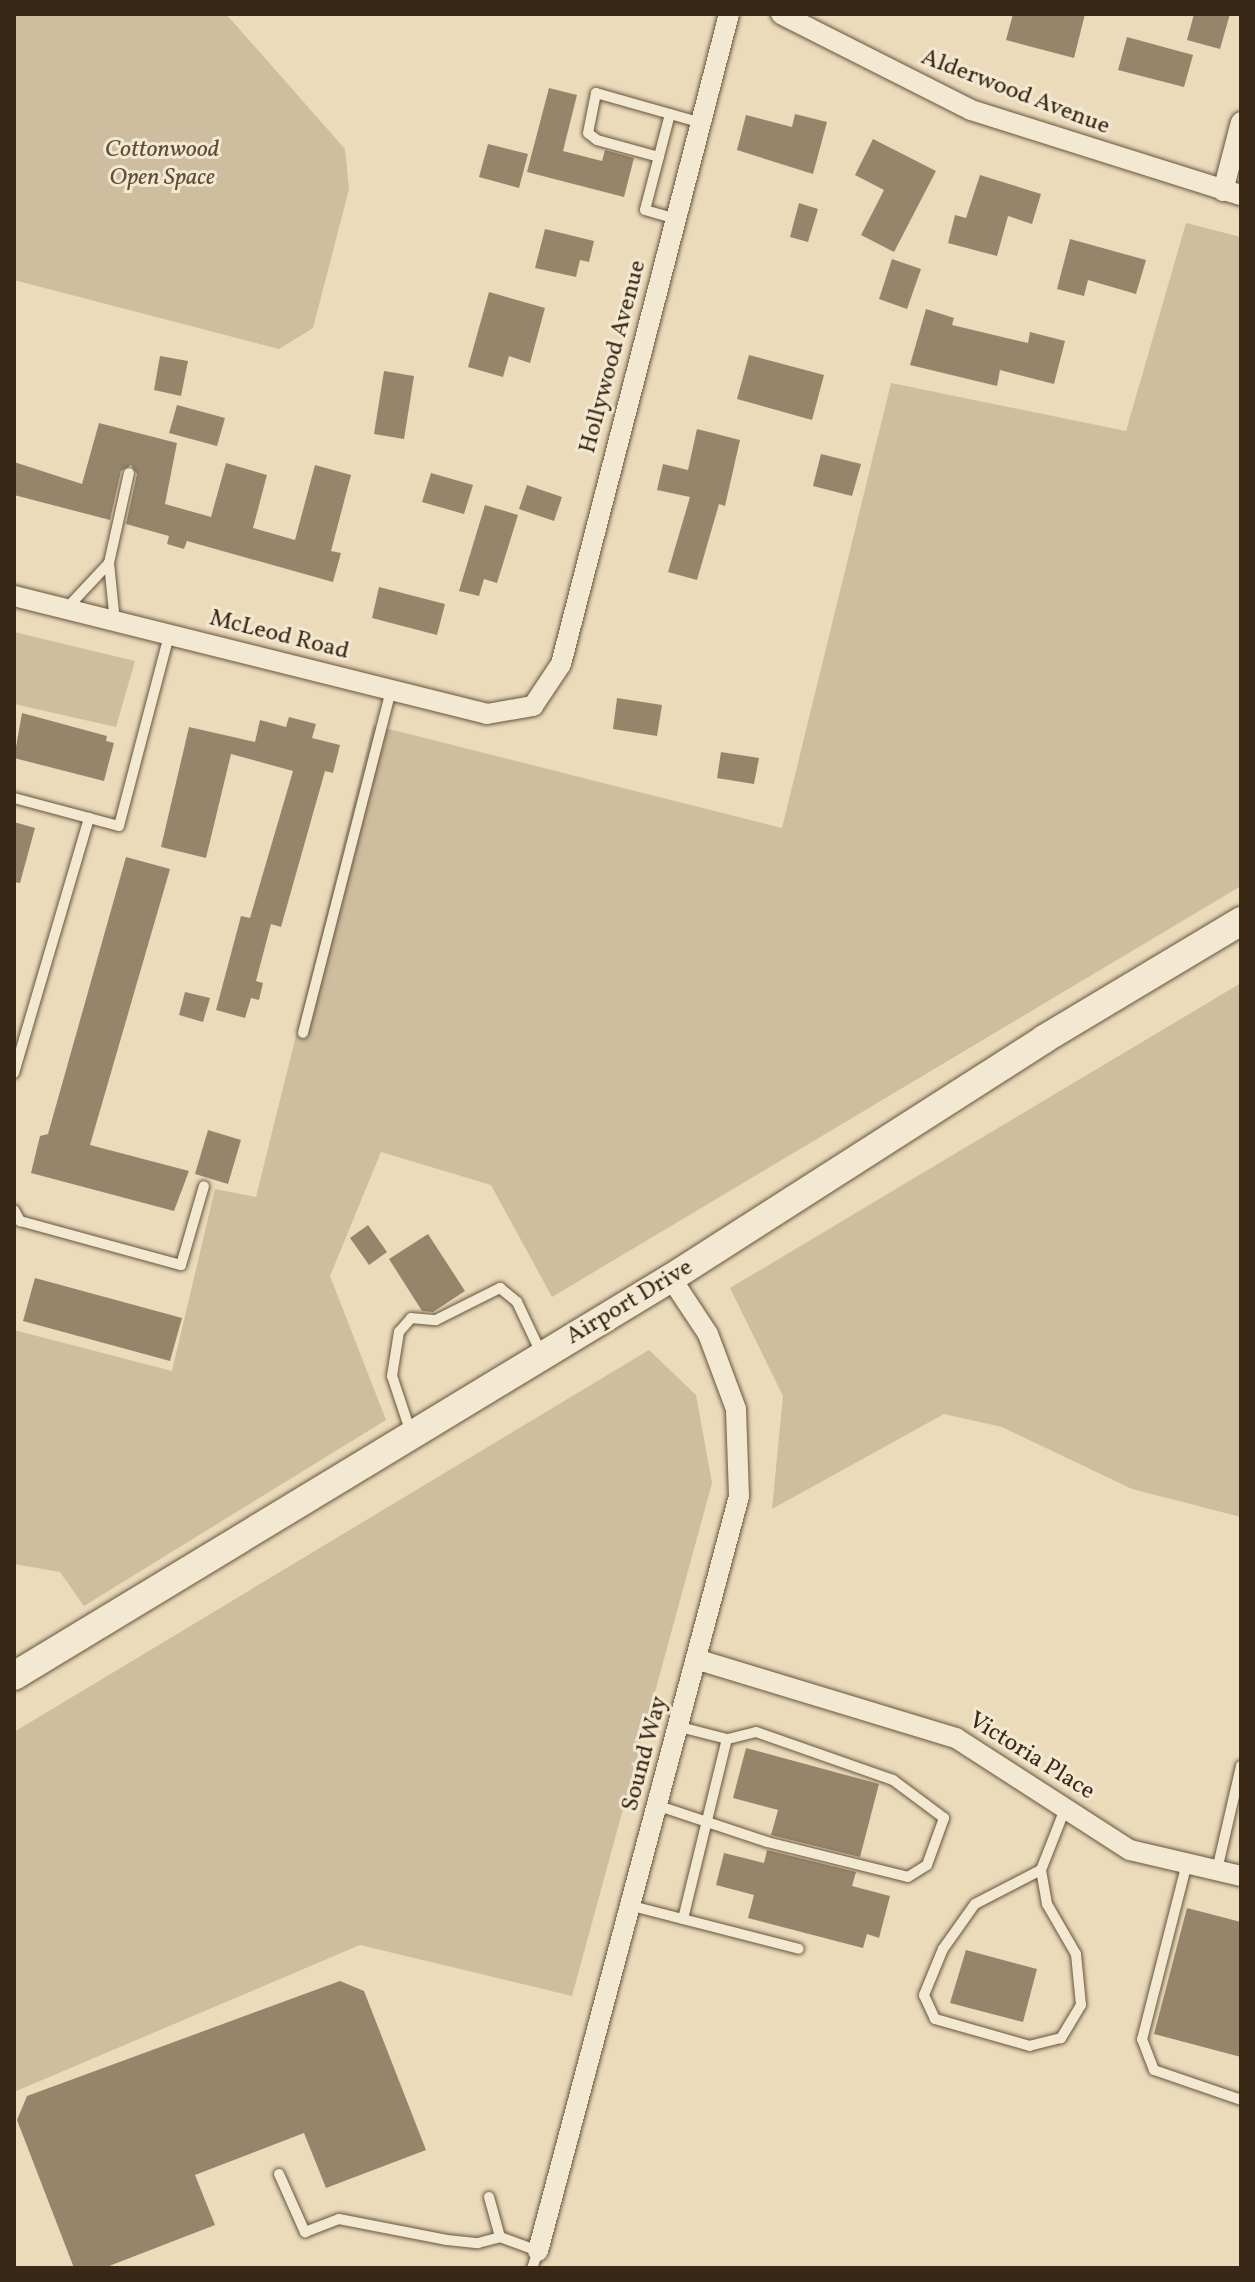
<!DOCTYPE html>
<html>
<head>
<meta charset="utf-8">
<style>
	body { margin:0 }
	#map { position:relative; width:1255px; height:2282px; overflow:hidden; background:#ecdbba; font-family:Vollkorn,serif }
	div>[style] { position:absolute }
	.green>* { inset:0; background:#cebd9e }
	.building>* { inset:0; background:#97856b }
	.roads { filter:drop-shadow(0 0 2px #66553f) drop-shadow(0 0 2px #66553f) }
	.service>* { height:10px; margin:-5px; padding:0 5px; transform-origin:5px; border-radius:5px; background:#f3e8d2 }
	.minor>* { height:20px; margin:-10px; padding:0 10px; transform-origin:10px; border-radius:10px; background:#f3e8d2 }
	.secondary>* { height:28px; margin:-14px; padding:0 14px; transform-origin:14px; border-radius:14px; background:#f3e8d2 }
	span { translate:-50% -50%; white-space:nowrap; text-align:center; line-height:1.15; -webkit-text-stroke:6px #f3e8d2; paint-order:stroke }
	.street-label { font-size:24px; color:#3a2816 }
	.park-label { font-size:24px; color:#5f4d38; font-style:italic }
	.frame { position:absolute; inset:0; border:16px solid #3a2816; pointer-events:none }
</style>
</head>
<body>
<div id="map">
	<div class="green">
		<i style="clip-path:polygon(14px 14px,226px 14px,345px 149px,349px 189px,313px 328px,279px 349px,14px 280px)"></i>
		<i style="clip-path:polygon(1186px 223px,1241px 237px,1241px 886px,552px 1297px,491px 1185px,381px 1152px,330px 1276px,386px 1420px,84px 1606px,60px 1572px,14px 1564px,14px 1330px,172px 1371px,215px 1189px,256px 1197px,373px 725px,782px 828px,891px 383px,1126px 431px)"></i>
		<i style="clip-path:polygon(14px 632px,135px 661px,116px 727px,14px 704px)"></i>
		<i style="clip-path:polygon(1241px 983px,1241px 1517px,1132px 1489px,1002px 1427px,944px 1414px,772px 1509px,783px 1396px,730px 1288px)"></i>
		<i style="clip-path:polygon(649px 1350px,696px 1395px,712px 1483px,572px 1996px,360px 1945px,14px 2092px,14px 1732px)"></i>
	</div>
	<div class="building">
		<i style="clip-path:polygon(1013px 14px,1085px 14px,1074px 58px,1006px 40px)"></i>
		<i style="clip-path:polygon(1194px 14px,1230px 14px,1220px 49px,1187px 40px)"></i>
		<i style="clip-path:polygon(1127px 37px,1193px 55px,1184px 87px,1118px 70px)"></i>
		<i style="clip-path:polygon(549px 88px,577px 95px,563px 151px,602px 161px,605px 150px,634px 158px,624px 197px,527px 172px)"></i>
		<i style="clip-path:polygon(795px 114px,827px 122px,813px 174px,737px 150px,746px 115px,792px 127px)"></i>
		<i style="clip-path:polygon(873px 139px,936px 171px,894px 252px,861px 235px,884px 190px,855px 175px)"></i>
		<i style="clip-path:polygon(488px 144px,528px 154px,519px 188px,479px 177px)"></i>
		<i style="clip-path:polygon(980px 175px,1041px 194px,1032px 224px,1008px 216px,997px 256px,948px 243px,955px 215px,966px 218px)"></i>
		<i style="clip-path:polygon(799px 203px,818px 209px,808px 242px,790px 237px)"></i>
		<i style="clip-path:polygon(545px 229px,594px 241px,589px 262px,580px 260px,576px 277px,535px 268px)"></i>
		<i style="clip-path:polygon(1070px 239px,1146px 260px,1136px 294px,1088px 280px,1084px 296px,1057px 289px)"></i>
		<i style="clip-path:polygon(892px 259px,921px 269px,907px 309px,879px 299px)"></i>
		<i style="clip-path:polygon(489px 292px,545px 308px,530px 363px,509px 356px,503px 377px,468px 367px)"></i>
		<i style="clip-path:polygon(926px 309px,954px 318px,952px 325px,1028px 343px,1030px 332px,1065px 341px,1054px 384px,1000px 370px,997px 386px,910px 365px)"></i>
		<i style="clip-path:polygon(749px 355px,824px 375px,812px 420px,737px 399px)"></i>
		<i style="clip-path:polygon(160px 356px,188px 361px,181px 396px,154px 390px)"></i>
		<i style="clip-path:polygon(384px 371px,414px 376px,404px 439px,374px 434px)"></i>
		<i style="clip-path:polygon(177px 405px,225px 418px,217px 446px,169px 433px)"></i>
		<i style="clip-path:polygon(99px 423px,177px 443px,165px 504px,211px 517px,226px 463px,267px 475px,253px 528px,295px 540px,315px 465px,351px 475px,331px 551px,341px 553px,333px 582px,187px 541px,184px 549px,167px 544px,169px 536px,126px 524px,137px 474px,131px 465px,121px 471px,110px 520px,14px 495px,14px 462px,82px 484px)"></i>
		<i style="clip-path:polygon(697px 429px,740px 440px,725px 506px,719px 504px,697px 580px,668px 572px,690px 497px,657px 490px,663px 464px,688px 470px)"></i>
		<i style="clip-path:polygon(821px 454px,861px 464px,852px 496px,813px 486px)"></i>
		<i style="clip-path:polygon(431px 473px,473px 485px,464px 514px,422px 502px)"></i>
		<i style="clip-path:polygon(527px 485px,562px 497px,554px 521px,519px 509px)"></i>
		<i style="clip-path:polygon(485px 505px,518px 515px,497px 583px,484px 579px,479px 596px,459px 591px)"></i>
		<i style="clip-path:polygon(379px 587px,445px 604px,437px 635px,372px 618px)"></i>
		<i style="clip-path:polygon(617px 698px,662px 705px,657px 736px,613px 729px)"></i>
		<i style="clip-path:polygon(22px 713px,107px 736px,106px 741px,114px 743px,104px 781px,14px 758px)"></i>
		<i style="clip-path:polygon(289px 717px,316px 724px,312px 738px,340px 745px,333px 773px,325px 771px,281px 927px,271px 924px,256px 981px,263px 983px,259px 1000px,251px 998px,245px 1018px,216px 1010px,241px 916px,250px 918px,293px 771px,231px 754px,206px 858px,161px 847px,189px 727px,255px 742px,260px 720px,286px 727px)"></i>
		<i style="clip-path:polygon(721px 752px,759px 758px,754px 784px,717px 778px)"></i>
		<i style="clip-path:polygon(14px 822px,35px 828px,20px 883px,14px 882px)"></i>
		<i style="clip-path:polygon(126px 857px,170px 869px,90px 1145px,189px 1171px,174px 1211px,31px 1173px,40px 1136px,48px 1134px)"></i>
		<i style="clip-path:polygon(185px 992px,210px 998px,203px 1022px,179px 1015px)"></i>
		<i style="clip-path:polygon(208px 1130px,241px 1140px,228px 1184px,195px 1174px)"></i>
		<i style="clip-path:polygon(368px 1225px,387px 1252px,369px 1265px,350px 1238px)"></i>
		<i style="clip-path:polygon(428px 1234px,465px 1291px,433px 1312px,422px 1311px,389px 1259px)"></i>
		<i style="clip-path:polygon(35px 1278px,182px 1318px,170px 1361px,23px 1321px)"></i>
		<i style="clip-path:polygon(746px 1748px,879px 1784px,860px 1857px,771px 1835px,778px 1810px,733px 1798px)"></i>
		<i style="clip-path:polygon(767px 1850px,856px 1872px,852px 1886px,890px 1896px,879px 1938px,867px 1934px,863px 1948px,748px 1918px,754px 1895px,716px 1885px,724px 1853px,764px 1863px)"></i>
		<i style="clip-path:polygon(1187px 1908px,1241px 1922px,1241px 2057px,1154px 2034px)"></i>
		<i style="clip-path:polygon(966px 1950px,1037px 1969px,1023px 2022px,950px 2003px)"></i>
		<i style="clip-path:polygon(340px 1981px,364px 1991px,426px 2150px,326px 2188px,304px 2133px,195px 2175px,215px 2225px,104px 2268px,74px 2268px,17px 2120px,27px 2096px)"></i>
	</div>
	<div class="roads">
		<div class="service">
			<i style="left:670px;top:114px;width:99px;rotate:104.6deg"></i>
			<i style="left:645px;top:210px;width:33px;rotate:16deg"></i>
			<i style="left:659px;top:157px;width:64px;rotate:-164.7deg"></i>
			<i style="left:597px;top:140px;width:11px;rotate:-142deg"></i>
			<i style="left:588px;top:133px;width:41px;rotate:-78.7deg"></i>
			<i style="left:596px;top:93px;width:110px;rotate:15.8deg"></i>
			<i style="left:109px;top:563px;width:92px;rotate:-77.5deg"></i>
			<i style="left:66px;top:609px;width:63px;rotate:-46.9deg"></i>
			<i style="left:109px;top:563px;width:59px;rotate:84.2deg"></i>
			<i style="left:14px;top:798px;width:78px;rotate:14.9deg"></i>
			<i style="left:303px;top:1033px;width:354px;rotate:-75.6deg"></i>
			<i style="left:14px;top:1073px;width:266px;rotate:-73.6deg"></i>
			<i style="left:89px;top:818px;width:31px;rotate:15deg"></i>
			<i style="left:119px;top:826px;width:197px;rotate:-75.3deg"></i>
			<i style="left:14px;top:1210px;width:13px;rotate:61deg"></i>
			<i style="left:20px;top:1221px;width:167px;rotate:15.3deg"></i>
			<i style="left:181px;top:1265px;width:82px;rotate:-73.8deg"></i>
			<i style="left:411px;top:1433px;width:60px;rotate:-108.4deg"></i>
			<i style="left:392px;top:1376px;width:45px;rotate:-81deg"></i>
			<i style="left:399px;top:1332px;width:18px;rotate:-49deg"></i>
			<i style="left:411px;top:1318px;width:25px;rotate:5deg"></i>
			<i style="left:436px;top:1320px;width:72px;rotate:-26.6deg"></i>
			<i style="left:500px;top:1288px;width:22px;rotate:39deg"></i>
			<i style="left:517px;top:1302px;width:59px;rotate:64.7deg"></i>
			<i style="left:659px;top:1806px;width:114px;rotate:18.4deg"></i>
			<i style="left:767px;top:1842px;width:145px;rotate:13.9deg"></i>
			<i style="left:908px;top:1877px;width:22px;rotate:-32deg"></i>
			<i style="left:927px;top:1865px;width:50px;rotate:-70.1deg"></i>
			<i style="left:944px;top:1818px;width:64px;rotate:-143.3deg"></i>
			<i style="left:893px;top:1780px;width:145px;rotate:-160.7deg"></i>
			<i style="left:756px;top:1732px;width:30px;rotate:166deg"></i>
			<i style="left:727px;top:1739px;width:49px;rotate:-165.7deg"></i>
			<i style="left:1187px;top:1863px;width:182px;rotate:104.3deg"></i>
			<i style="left:1142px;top:2039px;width:33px;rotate:69deg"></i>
			<i style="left:1154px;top:2070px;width:92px;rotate:19deg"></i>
			<i style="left:1041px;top:1870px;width:35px;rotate:80deg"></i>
			<i style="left:1047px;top:1904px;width:58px;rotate:59.9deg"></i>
			<i style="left:1076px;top:1954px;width:51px;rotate:84.4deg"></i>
			<i style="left:1081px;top:2005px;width:39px;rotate:121deg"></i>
			<i style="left:1061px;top:2038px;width:32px;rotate:166deg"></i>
			<i style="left:1030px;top:2046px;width:99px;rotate:-164.1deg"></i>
			<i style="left:935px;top:2019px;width:26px;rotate:-115deg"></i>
			<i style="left:924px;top:1995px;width:50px;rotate:-67.6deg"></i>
			<i style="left:943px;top:1949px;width:55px;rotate:-54.6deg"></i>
			<i style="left:975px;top:1904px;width:74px;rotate:-27.3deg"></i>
			<i style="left:1041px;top:1870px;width:66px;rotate:-68.5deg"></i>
			<i style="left:1217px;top:1870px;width:107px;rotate:-77deg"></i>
			<i style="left:632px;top:1906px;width:172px;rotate:14.4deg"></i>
			<i style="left:683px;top:1919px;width:185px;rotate:-76.3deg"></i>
			<i style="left:279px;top:2174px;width:64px;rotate:65.9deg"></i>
			<i style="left:305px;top:2232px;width:36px;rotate:-21deg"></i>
			<i style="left:339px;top:2219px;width:110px;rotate:11deg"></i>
			<i style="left:447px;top:2240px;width:31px;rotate:6deg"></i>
			<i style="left:478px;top:2243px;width:23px;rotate:-15deg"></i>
			<i style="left:489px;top:2197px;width:41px;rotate:74.6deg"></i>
			<i style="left:500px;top:2237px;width:40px;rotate:20.2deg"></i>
			<i style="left:538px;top:2251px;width:18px;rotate:109deg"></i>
		</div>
		<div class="minor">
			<i style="left:781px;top:14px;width:213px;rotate:26.8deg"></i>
			<i style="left:971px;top:110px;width:283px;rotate:17.5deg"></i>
			<i style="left:1223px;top:191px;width:71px;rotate:-75.4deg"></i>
			<i style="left:14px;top:596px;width:487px;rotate:14deg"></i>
			<i style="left:487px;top:714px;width:47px;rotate:-9.9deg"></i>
			<i style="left:533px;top:706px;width:50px;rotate:-56.3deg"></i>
			<i style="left:561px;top:664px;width:671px;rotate:-75.51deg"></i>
			<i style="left:699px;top:1660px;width:269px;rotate:16.9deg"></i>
			<i style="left:956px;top:1738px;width:207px;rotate:32.8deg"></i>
			<i style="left:1130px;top:1850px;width:114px;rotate:13.2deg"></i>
			<i style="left:538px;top:2251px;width:781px;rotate:-75.09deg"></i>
			<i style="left:739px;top:1496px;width:87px;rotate:-92deg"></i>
			<i style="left:736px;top:1409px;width:80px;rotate:-110.5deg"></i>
			<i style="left:708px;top:1334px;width:67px;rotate:-123.5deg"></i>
		</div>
		<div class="secondary">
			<i style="left:14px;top:1676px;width:768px;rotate:-31.21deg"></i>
			<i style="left:671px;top:1278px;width:443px;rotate:-32.6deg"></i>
			<i style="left:1044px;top:1039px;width:230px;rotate:-30.9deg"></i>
		</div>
	</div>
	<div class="street-label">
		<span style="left:1015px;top:93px;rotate:21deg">Alderwood Avenue</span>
		<span style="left:614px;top:357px;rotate:-75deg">Hollywood Avenue</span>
		<span style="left:279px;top:636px;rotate:14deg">McLeod Road</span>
		<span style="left:630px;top:1303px;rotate:-31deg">Airport Drive</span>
		<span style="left:646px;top:1754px;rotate:-75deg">Sound Way</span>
		<span style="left:1031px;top:1757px;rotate:32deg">Victoria Place</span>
	</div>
	<div class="park-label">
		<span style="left:162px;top:165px">Cottonwood<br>Open Space</span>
	</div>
	<div class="frame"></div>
</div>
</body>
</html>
